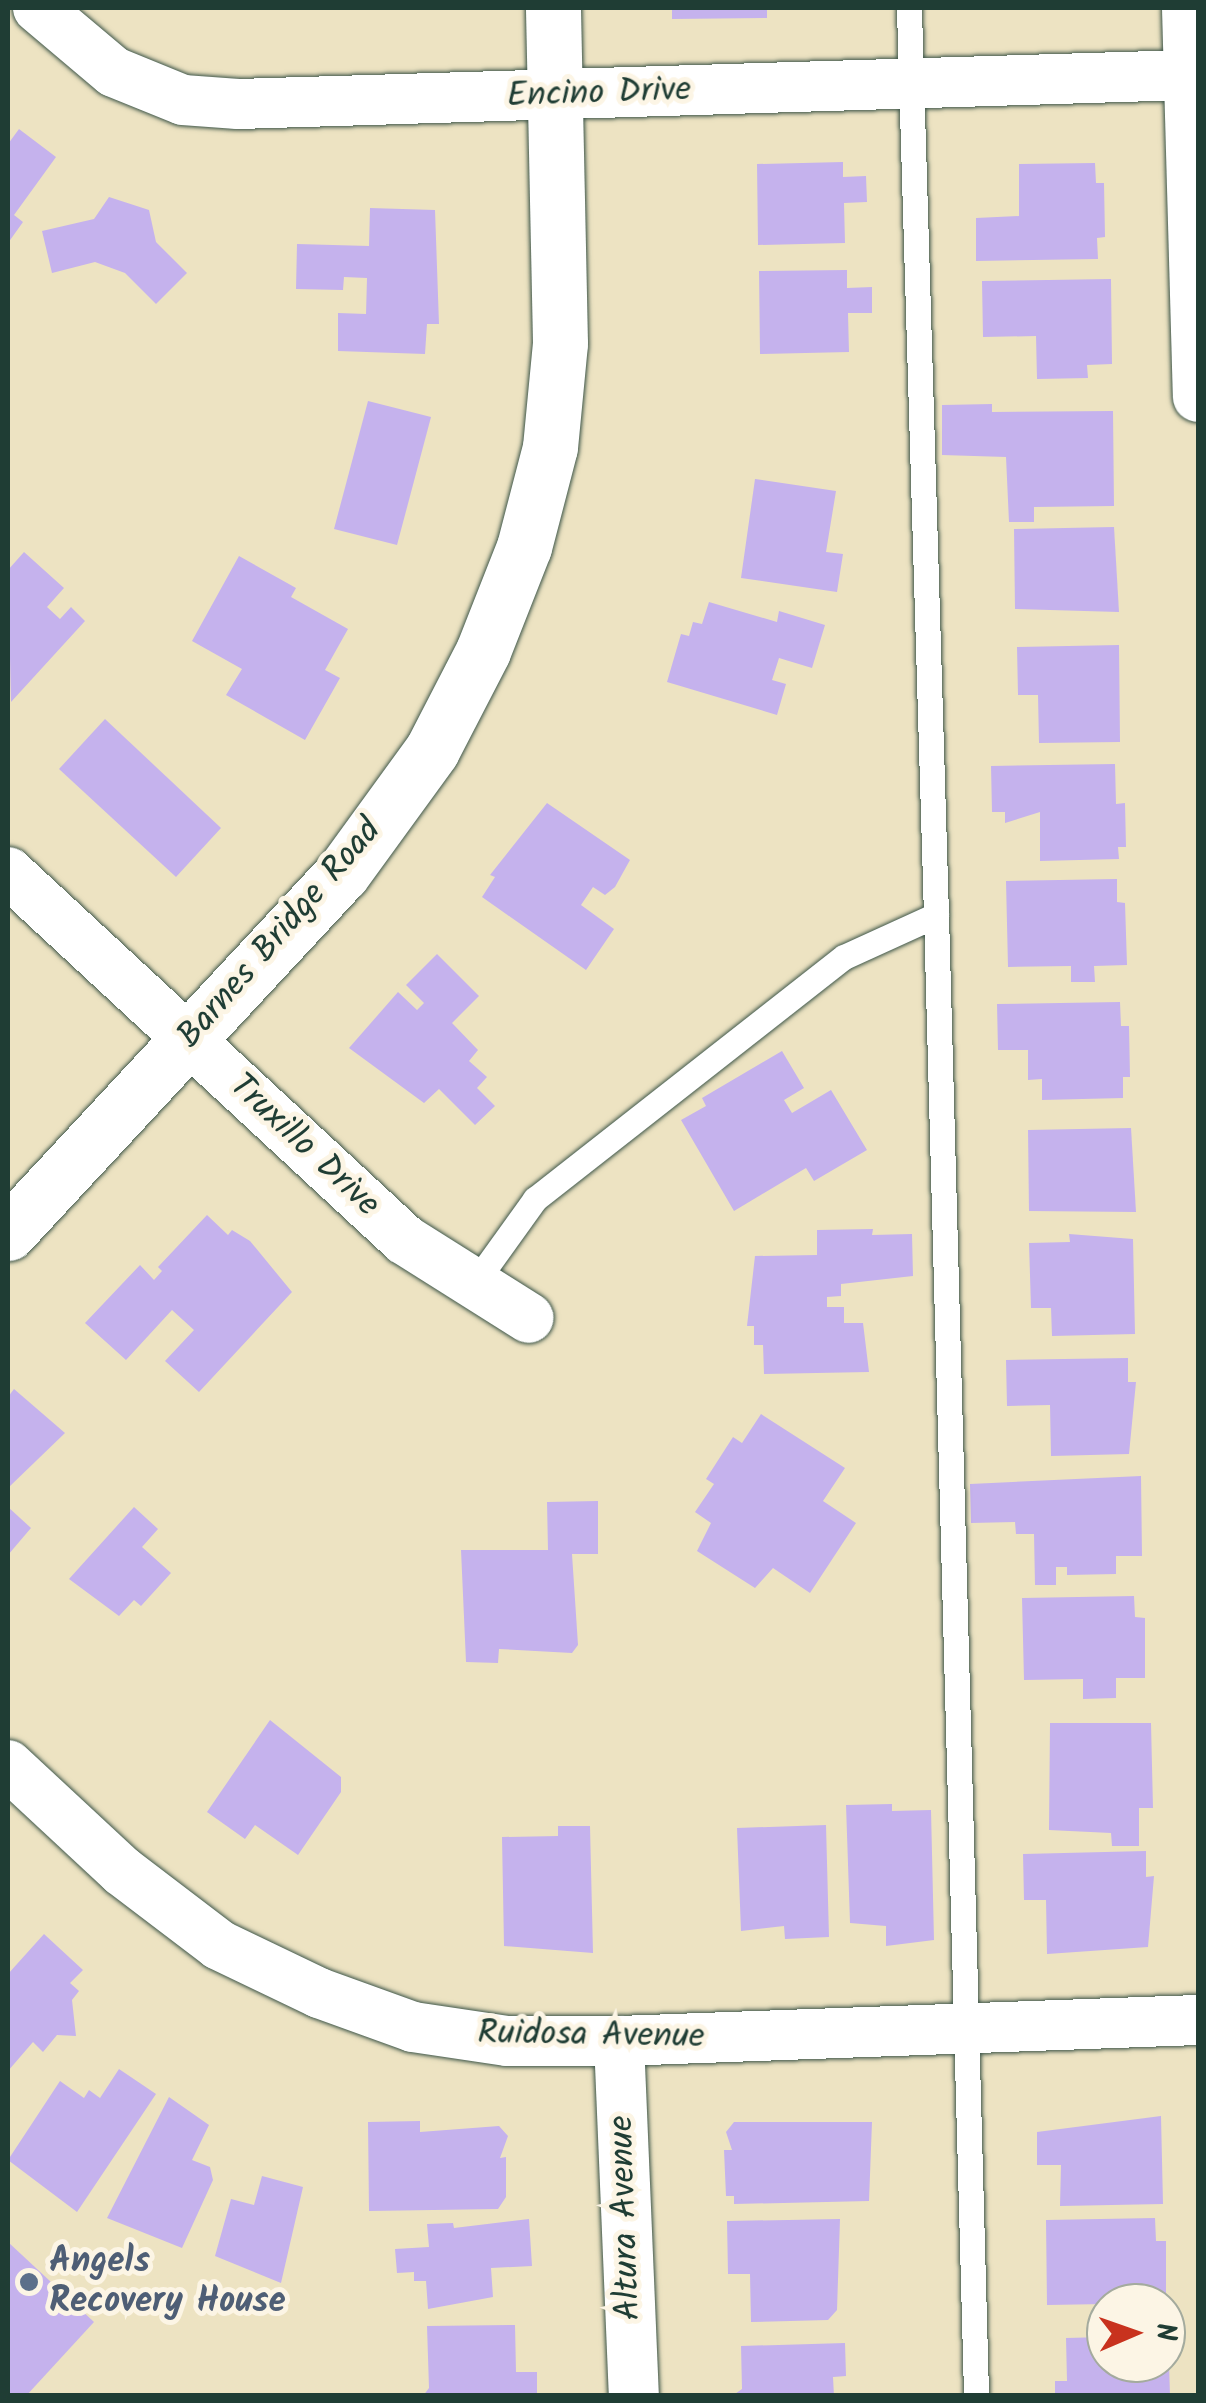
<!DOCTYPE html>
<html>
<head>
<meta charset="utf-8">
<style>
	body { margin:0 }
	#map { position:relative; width:1206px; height:2403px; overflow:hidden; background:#ede3c2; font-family:Kalam,sans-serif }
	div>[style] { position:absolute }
	.building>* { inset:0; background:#c5b2ed }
	.roads { filter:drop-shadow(0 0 2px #3e5649) drop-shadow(0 0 2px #3e5649) }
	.service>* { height:25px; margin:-12.5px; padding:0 12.5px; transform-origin:12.5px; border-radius:12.5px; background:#fff }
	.minor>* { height:50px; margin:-25px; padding:0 25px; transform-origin:25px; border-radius:25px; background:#fff }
	.tertiary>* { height:55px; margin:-27.5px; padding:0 27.5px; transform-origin:27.5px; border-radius:27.5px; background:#fff }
	.dots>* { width:28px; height:28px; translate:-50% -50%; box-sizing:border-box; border:5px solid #fcf5e5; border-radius:50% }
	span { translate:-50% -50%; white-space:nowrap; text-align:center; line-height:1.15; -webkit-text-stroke:10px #fcf5e5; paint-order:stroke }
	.street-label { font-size:35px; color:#1f3d34 }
	.service-label { font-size:35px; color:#4e5e75; font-weight:700 }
	.left { translate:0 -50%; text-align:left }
	.frame { position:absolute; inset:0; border:10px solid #1f3d34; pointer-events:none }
	.north { position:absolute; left:1086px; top:2283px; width:100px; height:100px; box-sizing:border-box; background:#fcf5e5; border:2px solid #a4ab9e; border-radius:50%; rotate:88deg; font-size:28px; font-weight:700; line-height:40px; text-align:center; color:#1f3d34 }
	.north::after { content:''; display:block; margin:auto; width:35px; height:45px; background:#c8321e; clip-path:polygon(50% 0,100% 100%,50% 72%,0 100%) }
</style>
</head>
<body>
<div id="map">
	<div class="building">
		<i style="clip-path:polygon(672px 8px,767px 8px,767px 18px,672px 19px)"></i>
		<i style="clip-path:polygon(19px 129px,56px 157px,14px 215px,23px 222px,8px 243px,8px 144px)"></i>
		<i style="clip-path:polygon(843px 162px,843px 177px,866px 176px,867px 202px,844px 203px,845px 243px,758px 245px,757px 164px)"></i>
		<i style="clip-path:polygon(1095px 163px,1096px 183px,1104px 183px,1105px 237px,1097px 238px,1098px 259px,976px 261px,976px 218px,1019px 216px,1019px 164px)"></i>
		<i style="clip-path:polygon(109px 197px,149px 210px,156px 242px,187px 273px,156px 304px,125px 273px,95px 262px,52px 273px,42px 231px,94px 219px)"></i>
		<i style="clip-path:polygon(370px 208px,435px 210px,439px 324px,427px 324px,425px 354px,338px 351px,338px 313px,366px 314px,367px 278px,344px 277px,343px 290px,296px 289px,297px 244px,369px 246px)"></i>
		<i style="clip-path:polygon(847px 270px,847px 288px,872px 287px,872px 313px,848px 313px,849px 352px,760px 354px,759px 271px)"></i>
		<i style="clip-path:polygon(1111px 279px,1112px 364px,1087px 365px,1088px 378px,1037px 379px,1036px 336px,983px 337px,982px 281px)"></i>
		<i style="clip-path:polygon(368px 401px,431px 417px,397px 545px,334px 529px)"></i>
		<i style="clip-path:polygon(992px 404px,992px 412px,1113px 411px,1114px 506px,1034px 507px,1034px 522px,1009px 522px,1006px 457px,942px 455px,942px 405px)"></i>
		<i style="clip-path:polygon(755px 479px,836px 491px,826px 552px,843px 554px,837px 592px,741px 578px)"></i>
		<i style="clip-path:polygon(1114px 527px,1119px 612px,1015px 609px,1014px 529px)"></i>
		<i style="clip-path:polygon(24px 552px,64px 588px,47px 607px,60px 619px,71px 607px,85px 621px,11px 702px,8px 570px)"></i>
		<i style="clip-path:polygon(239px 556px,296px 588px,291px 597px,348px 629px,325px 670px,340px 678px,305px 740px,226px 695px,242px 669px,192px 641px)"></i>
		<i style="clip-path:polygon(709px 602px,777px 622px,779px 611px,825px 625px,812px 668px,779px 658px,772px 680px,786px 684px,777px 715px,667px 682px,681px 634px,689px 636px,693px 622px,702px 624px)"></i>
		<i style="clip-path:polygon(1119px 645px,1120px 742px,1039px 743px,1038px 695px,1018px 695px,1017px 647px)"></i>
		<i style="clip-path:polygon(105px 719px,221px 828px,176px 877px,59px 769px)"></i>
		<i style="clip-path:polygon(1115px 764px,1116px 804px,1125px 803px,1126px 847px,1118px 847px,1119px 859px,1040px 861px,1040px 812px,1005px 823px,1005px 812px,992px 812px,991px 766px)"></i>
		<i style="clip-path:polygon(547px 803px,630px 860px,615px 887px,605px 895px,593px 887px,581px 905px,614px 929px,586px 970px,482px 897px,495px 877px,490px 875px)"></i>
		<i style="clip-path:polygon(1117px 879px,1117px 902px,1125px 903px,1127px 965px,1094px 966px,1095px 982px,1071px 982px,1071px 966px,1008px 967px,1006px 881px)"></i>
		<i style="clip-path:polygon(437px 954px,479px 996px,452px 1023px,478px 1050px,469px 1061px,487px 1077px,477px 1088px,495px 1106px,475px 1125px,439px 1089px,424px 1103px,349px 1048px,398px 992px,417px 1010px,424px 1003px,406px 985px)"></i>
		<i style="clip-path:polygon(1120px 1002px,1121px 1026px,1129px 1026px,1130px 1077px,1123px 1077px,1123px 1098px,1042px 1100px,1042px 1079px,1028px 1080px,1028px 1050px,998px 1050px,997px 1004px)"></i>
		<i style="clip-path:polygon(782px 1051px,804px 1088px,784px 1100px,792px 1113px,831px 1090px,867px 1150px,814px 1181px,806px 1168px,734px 1211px,681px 1120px,706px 1106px,702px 1098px)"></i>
		<i style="clip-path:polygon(1131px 1128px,1136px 1212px,1029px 1211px,1028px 1130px)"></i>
		<i style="clip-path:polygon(207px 1215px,228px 1235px,232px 1230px,250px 1241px,292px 1292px,199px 1392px,165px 1361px,194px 1330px,172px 1310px,126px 1360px,85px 1323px,140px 1265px,154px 1280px,162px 1271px,158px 1267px)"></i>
		<i style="clip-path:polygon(873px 1229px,872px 1235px,912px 1234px,913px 1276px,841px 1284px,841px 1296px,827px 1297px,827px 1307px,844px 1307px,844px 1323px,863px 1323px,869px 1372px,764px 1374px,763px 1345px,754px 1345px,754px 1326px,747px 1326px,755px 1256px,817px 1255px,817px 1230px)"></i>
		<i style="clip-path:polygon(1069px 1234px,1133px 1239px,1135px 1334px,1052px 1336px,1051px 1308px,1031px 1308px,1029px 1243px,1070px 1242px)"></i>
		<i style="clip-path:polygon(1128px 1358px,1128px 1382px,1136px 1382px,1129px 1454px,1051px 1456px,1050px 1405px,1007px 1406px,1006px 1360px)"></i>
		<i style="clip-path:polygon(14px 1389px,65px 1433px,8px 1488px,8px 1397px)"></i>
		<i style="clip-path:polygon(761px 1414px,845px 1468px,823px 1501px,856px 1523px,810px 1593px,773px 1568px,755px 1588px,697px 1551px,711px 1523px,695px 1512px,714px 1484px,706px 1479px,733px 1437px,742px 1443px)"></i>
		<i style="clip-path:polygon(1141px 1476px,1142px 1556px,1116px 1556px,1116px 1574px,1067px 1575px,1067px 1567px,1056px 1567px,1056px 1585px,1035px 1585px,1034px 1534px,1016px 1534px,1015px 1522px,971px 1523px,970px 1484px)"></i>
		<i style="clip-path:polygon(598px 1501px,598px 1554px,572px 1554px,578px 1645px,572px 1653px,499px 1649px,498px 1663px,466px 1662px,461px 1550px,548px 1550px,547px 1502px)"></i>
		<i style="clip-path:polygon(8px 1507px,31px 1528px,8px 1555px)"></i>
		<i style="clip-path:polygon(134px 1507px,158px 1529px,142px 1547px,171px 1573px,141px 1606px,134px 1600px,119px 1616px,69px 1579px)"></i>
		<i style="clip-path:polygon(1134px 1596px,1135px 1617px,1145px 1618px,1145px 1678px,1116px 1678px,1116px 1698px,1083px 1699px,1083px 1679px,1024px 1680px,1022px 1598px)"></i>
		<i style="clip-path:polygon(270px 1720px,341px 1777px,341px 1792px,298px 1855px,255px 1825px,245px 1839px,207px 1812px)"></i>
		<i style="clip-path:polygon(1050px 1723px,1151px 1723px,1153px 1808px,1139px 1808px,1139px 1846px,1112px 1846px,1111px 1833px,1049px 1830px)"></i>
		<i style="clip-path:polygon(892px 1804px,892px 1811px,931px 1810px,934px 1940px,886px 1946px,886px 1926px,850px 1923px,846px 1805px)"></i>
		<i style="clip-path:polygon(826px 1825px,829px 1937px,785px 1939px,784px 1926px,741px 1931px,737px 1828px)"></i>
		<i style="clip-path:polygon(558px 1826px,590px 1826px,593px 1953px,504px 1946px,502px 1837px,558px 1836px)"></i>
		<i style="clip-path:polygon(1146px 1851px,1146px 1877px,1154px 1876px,1148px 1947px,1047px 1954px,1046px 1900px,1024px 1900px,1023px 1854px)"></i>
		<i style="clip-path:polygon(44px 1934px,83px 1970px,70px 1983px,79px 1991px,72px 2000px,76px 2036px,57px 2035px,43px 2052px,33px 2042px,8px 2071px,8px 1974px)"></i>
		<i style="clip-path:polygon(119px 2069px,156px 2094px,77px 2212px,8px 2160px,60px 2081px,84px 2098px,89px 2090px,100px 2098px)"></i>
		<i style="clip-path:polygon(169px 2097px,209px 2125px,192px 2160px,210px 2167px,213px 2180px,182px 2248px,107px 2218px)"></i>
		<i style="clip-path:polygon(1161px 2116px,1163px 2204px,1060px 2206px,1061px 2165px,1037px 2165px,1037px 2132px)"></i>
		<i style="clip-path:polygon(420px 2121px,420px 2132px,499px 2126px,508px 2136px,500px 2158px,506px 2157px,506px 2197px,498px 2209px,369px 2211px,368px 2122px)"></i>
		<i style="clip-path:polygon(734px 2122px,872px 2122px,869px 2201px,734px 2204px,734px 2196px,726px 2196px,724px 2150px,732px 2150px,726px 2132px)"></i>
		<i style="clip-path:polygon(262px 2176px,303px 2187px,281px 2283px,215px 2256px,231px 2199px,254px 2205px)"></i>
		<i style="clip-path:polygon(1155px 2218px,1156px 2241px,1166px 2241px,1166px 2303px,1047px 2305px,1046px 2220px)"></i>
		<i style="clip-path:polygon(529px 2219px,532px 2266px,491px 2268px,493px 2297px,428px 2309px,426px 2281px,414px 2281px,414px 2272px,397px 2273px,395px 2249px,429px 2247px,427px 2224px,453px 2223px,454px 2228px)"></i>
		<i style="clip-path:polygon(840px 2219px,837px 2310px,828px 2320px,751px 2322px,750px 2274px,728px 2274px,727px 2221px)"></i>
		<i style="clip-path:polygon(8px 2242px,94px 2322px,26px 2396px,8px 2396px)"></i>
		<i style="clip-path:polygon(515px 2325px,516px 2372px,537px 2372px,537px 2396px,423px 2396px,429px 2388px,427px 2326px)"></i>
		<i style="clip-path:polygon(1106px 2337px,1106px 2363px,1169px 2363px,1170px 2396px,1055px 2396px,1055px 2381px,1067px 2381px,1066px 2338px)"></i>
		<i style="clip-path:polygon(845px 2343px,846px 2376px,833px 2377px,834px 2396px,732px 2396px,742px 2389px,741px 2346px)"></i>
	</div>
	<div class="roads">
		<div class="service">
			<i style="left:936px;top:915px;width:1482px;rotate:88.45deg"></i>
			<i style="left:474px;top:1284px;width:105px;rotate:-54.3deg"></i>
			<i style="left:535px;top:1199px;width:392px;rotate:-38.1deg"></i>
			<i style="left:844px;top:957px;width:101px;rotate:-24.5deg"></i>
			<i style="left:936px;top:915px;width:907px;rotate:-91.71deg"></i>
		</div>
		<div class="minor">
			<i style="left:38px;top:8px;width:99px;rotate:40.1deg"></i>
			<i style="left:114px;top:72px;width:74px;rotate:22.1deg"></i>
			<i style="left:183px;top:100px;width:55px;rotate:4.2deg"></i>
			<i style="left:238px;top:104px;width:951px;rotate:-1.75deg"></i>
			<i style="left:1187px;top:8px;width:389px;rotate:88.4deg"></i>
			<i style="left:8px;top:872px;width:541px;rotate:42.83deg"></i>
			<i style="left:405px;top:1240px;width:146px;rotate:32.2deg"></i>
			<i style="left:8px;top:1765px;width:156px;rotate:42.9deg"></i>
			<i style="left:122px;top:1871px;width:122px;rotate:37.3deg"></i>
			<i style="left:219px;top:1945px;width:111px;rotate:25.6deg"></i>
			<i style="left:319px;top:1993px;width:100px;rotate:19.9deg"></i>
			<i style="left:413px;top:2027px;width:95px;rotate:8.5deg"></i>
			<i style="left:507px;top:2041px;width:112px"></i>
			<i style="left:619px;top:2041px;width:579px;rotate:-2.08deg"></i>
			<i style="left:619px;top:2041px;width:355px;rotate:87.6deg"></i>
		</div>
		<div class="tertiary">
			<i style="left:8px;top:1233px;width:490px;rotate:-47.1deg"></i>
			<i style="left:342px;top:874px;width:153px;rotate:-54deg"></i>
			<i style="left:432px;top:750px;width:111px;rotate:-62.7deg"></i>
			<i style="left:483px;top:651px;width:112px;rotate:-68.5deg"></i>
			<i style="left:524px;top:547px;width:103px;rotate:-75.4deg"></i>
			<i style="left:550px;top:447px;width:104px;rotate:-84.5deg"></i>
			<i style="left:560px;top:343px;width:335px;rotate:-91.2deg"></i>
		</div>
	</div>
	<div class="dots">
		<i style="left:29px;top:2282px;background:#5c6f8a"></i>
	</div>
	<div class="street-label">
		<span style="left:599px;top:94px;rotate:-2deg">Encino Drive</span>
		<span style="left:280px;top:934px;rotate:-49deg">Barnes Bridge Road</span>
		<span style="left:304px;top:1146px;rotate:43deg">Truxillo Drive</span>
		<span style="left:591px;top:2036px;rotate:1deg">Ruidosa Avenue</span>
		<span style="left:626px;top:2218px;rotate:-92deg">Altura Avenue</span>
	</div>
	<div class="service-label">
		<span class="left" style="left:49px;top:2282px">Angels<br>Recovery House</span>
	</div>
	<div class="frame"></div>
	<div class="north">N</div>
</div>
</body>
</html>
